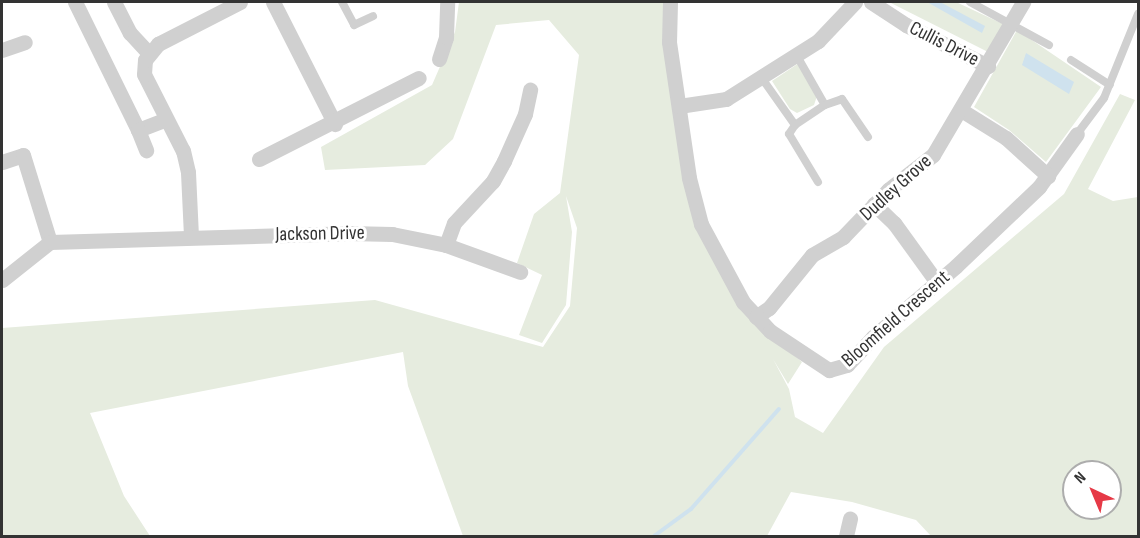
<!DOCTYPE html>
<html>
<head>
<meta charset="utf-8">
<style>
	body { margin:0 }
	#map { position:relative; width:1140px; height:538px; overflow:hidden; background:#fff; font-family:"Sofia Sans Condensed",sans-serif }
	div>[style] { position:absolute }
	.green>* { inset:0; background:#e6ecdf }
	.water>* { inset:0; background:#cfe2ee }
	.stream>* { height:4px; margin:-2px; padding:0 2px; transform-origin:2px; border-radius:2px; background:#cfe2ee }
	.lane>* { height:8px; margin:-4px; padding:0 4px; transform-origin:4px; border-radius:4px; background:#d0d0d0 }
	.street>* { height:15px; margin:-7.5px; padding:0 7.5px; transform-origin:7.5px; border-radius:7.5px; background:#d0d0d0 }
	span { translate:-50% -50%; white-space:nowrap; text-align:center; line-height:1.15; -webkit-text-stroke:6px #fff; paint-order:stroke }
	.street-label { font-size:20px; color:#333 }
	.frame { position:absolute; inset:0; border:3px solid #333; pointer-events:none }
	.north { position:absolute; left:1062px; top:460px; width:60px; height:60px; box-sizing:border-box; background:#fff; border:2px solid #adadad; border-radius:50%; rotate:316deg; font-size:16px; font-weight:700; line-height:24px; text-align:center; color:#333 }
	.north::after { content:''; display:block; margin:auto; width:21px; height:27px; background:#e63946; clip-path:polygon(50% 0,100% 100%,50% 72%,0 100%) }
</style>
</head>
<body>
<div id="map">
	<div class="green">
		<i style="clip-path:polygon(evenodd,459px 2px,663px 2px,686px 187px,758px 324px,802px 362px,788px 384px,773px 359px,789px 389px,795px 417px,823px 433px,884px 347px,1064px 194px,1120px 94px,1135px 100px,1088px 189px,1113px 201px,1138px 197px,1138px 536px,931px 536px,916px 520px,852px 502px,791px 492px,767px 536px,463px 536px,408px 386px,403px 352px,90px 413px,124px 496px,150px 536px,2px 536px,2px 328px,375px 300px,543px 347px,570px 306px,577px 228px,566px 196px,572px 232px,566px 305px,542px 343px,519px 335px,542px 275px,517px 263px,534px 214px,560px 193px,579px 55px,549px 20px,496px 25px,453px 139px,425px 165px,325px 170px,321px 147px,432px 85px,455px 32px,459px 2px,1074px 472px,1110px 472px,1110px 508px,1074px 508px,1074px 472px)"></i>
		<i style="clip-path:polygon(889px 2px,956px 2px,1003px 24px,988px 52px)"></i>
		<i style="clip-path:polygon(1017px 30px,1101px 87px,1046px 162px,1009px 130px,974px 107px)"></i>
		<i style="clip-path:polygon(799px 63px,817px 96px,814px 105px,797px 113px,790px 109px,772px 81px)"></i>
	</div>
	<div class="water">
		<i style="clip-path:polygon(927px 2px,940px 2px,985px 26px,982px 33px)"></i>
		<i style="clip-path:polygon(1026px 53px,1074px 82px,1069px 94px,1022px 65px)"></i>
	</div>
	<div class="stream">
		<i style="left:654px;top:536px;width:46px;rotate:-36.1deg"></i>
		<i style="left:691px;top:509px;width:133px;rotate:-48.7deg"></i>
	</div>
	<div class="lane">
		<i style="left:342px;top:2px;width:26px;rotate:62deg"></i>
		<i style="left:354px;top:25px;width:21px;rotate:-25deg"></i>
		<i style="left:970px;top:2px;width:90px;rotate:28.6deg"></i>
		<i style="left:797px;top:56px;width:56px;rotate:60.3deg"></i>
		<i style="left:1071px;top:60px;width:46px;rotate:32.7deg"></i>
		<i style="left:761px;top:77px;width:59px;rotate:54.7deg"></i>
		<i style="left:1077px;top:134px;width:45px;rotate:-53.1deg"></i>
		<i style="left:1104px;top:98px;width:91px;rotate:-68deg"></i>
		<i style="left:818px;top:182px;width:56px;rotate:-121.1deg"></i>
		<i style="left:789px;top:134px;width:11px;rotate:-56deg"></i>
		<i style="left:795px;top:125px;width:36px;rotate:-34deg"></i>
		<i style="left:825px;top:105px;width:18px;rotate:-19deg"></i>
		<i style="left:842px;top:99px;width:46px;rotate:55.6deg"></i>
	</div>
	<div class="street">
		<i style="left:75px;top:2px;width:143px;rotate:63.8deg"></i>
		<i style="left:138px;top:130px;width:30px;rotate:-21deg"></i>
		<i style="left:114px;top:2px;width:35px;rotate:63deg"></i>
		<i style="left:130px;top:33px;width:26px;rotate:47deg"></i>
		<i style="left:273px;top:2px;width:137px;rotate:63.1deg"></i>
		<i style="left:670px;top:2px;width:40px;rotate:91.4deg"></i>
		<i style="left:669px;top:42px;width:137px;rotate:81.6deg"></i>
		<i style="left:689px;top:178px;width:48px;rotate:75.4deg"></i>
		<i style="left:701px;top:224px;width:89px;rotate:61.7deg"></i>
		<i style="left:743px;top:302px;width:40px;rotate:47deg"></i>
		<i style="left:770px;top:331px;width:71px;rotate:33.5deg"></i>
		<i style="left:829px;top:370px;width:19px;rotate:-16deg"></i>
		<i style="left:847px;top:365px;width:38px;rotate:-47deg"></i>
		<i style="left:873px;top:337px;width:109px;rotate:-40.5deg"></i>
		<i style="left:956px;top:266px;width:115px;rotate:-43.6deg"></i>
		<i style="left:1039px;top:187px;width:65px;rotate:-54.4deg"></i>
		<i style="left:871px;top:2px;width:42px;rotate:33.3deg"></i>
		<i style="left:906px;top:25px;width:92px;rotate:26.6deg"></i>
		<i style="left:2px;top:50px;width:24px;rotate:-19deg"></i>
		<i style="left:439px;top:59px;width:23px;rotate:-72deg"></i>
		<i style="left:446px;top:37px;width:35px;rotate:-88deg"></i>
		<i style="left:679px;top:106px;width:48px;rotate:-8.5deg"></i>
		<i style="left:726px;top:99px;width:109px;rotate:-32.2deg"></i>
		<i style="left:818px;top:41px;width:54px;rotate:-46.5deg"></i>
		<i style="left:961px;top:110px;width:53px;rotate:31.9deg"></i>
		<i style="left:1006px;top:138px;width:57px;rotate:42.1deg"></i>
		<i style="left:138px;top:130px;width:22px;rotate:68deg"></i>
		<i style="left:259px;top:159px;width:179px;rotate:-26.9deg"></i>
		<i style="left:2px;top:162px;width:22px;rotate:-18deg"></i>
		<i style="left:23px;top:155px;width:91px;rotate:72.8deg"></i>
		<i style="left:874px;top:204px;width:28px;rotate:44deg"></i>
		<i style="left:894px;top:223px;width:72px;rotate:54.1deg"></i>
		<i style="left:191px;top:236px;width:64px;rotate:-92.7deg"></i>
		<i style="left:188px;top:172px;width:22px;rotate:-103deg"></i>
		<i style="left:183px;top:151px;width:86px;rotate:-116.9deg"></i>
		<i style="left:144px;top:74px;width:14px;rotate:-86deg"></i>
		<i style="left:145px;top:60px;width:21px;rotate:-51deg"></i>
		<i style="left:158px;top:44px;width:92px;rotate:-27.1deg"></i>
		<i style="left:446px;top:245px;width:23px;rotate:-70deg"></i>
		<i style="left:454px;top:223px;width:57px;rotate:-47.1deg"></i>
		<i style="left:493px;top:181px;width:23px;rotate:-61deg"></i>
		<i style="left:504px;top:161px;width:51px;rotate:-65.9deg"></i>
		<i style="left:525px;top:114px;width:25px;rotate:-78deg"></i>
		<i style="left:2px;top:280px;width:61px;rotate:-38.4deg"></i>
		<i style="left:50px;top:242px;width:297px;rotate:-1.7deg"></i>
		<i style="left:347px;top:233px;width:45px;rotate:1.3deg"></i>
		<i style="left:392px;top:234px;width:55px;rotate:11.5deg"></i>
		<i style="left:446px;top:245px;width:79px;rotate:20deg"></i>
		<i style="left:756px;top:317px;width:16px;rotate:-35deg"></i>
		<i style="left:769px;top:308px;width:68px;rotate:-50.9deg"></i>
		<i style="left:812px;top:255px;width:36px;rotate:-30deg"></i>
		<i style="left:843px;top:237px;width:65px;rotate:-46.2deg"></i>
		<i style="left:888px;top:190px;width:57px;rotate:-37.9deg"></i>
		<i style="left:933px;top:155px;width:178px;rotate:-59.5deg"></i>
		<i style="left:846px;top:536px;width:18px;rotate:-77deg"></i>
	</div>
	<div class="street-label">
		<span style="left:944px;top:44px;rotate:27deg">Cullis Drive</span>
		<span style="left:896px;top:188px;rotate:-42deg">Dudley Grove</span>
		<span style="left:320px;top:234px;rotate:-1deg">Jackson Drive</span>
		<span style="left:896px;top:319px;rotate:-41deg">Bloomfield Crescent</span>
	</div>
	<div class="frame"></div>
	<div class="north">N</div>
</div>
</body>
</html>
